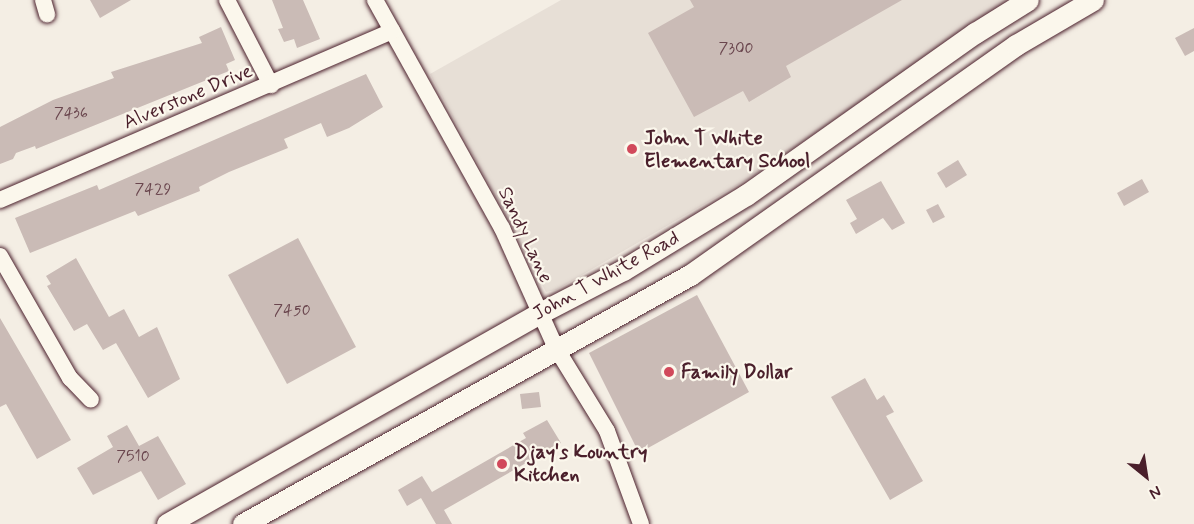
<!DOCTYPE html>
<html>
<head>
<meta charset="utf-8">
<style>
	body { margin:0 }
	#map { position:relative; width:1194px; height:524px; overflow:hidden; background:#f4eee4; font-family:Mynerve,sans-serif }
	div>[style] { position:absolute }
	.built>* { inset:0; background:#e7dfd6 }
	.building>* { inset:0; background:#cabbb6 }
	.roads { filter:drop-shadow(0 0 2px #4a1f2b) drop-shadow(0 0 2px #4a1f2b) }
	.minor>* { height:16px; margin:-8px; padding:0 8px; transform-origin:8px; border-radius:8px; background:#fbf7ec }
	.major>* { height:21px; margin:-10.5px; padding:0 10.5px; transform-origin:10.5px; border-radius:10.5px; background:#fbf7ec }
	.dots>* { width:16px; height:16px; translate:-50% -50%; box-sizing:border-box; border:3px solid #fbf7ec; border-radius:50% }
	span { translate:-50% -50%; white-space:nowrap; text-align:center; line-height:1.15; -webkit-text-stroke:4.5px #fbf7ec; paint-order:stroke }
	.number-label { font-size:16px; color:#6a464e }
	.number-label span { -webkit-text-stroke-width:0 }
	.street-label { font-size:20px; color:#4a1f2b }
	.poi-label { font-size:20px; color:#4a1f2b; font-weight:700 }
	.left { translate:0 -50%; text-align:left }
	.north { position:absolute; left:1116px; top:446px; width:60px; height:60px; -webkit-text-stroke:4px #fbf7ec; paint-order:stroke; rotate:150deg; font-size:16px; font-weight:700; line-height:24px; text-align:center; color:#4a1f2b }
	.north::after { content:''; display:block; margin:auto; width:21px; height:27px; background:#4a1f2b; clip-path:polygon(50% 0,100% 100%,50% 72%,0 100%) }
</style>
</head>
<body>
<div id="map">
	<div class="built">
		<i style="clip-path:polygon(561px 0,1008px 0,753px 176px,556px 290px,546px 292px,430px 74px)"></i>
	</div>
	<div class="building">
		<i style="clip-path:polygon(90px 0,131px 0,100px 18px)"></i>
		<i style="clip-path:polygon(272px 0,303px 0,320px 39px,297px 48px,294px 39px,284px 42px,278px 29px,283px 28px)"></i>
		<i style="clip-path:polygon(690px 0,902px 0,786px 66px,791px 77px,749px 102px,743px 91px,694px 117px,648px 33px,694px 7px)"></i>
		<i style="clip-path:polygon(221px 27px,235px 60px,226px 64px,229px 71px,36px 149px,35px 146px,16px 153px,13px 159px,0 164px,0 127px,53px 100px,114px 78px,111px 72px,202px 43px,199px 37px)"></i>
		<i style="clip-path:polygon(1194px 28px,1194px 51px,1185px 56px,1175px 38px)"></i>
		<i style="clip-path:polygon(366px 74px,383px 107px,349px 128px,327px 137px,321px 123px,284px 139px,288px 148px,229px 172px,199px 187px,200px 191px,138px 216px,135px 211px,30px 253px,15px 218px,97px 185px,99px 190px)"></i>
		<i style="clip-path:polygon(958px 160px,967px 175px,946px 188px,937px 173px)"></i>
		<i style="clip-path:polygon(1142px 179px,1149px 192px,1124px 206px,1117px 193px)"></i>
		<i style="clip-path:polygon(881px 181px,905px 223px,892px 230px,883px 218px,856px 234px,850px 223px,857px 219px,846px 200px)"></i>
		<i style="clip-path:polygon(938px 204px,945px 217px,933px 223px,926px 210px)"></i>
		<i style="clip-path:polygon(298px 238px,356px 347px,287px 384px,228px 275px)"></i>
		<i style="clip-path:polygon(76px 258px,109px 317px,124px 309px,139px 337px,157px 327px,180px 379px,148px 398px,116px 343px,103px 350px,87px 324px,74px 331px,47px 286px,51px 284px,46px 276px)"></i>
		<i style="clip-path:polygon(697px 295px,749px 392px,639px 453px,589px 353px)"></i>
		<i style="clip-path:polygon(0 318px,71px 440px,37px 459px,6px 404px,0 407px)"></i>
		<i style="clip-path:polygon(865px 378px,877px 400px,884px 395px,894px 412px,886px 416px,923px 481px,890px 500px,831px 397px)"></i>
		<i style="clip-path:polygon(539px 392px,541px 407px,522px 409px,520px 394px)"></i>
		<i style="clip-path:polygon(547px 420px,561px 443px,444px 510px,452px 524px,436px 524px,421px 498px,407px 506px,398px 490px,422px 476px,432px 492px,526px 438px,523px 433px)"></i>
		<i style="clip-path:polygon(127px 425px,139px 446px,158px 436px,186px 484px,158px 500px,141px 471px,93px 495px,77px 468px,113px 447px,107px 436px)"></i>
	</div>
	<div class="roads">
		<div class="minor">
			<i style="left:43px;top:0;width:15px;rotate:74deg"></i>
			<i style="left:227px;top:0;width:96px;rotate:62.6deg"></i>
			<i style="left:375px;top:0;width:261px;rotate:60.9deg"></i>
			<i style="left:502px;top:228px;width:132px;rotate:65.8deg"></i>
			<i style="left:556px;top:348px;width:97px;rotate:58.4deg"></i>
			<i style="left:607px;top:431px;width:99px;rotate:69.9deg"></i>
			<i style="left:0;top:200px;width:427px;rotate:-23.3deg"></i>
			<i style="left:0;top:256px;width:141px;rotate:60.2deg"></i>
			<i style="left:70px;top:378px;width:30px;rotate:46deg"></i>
		</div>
		<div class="major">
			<i style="left:167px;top:524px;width:426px;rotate:-29.5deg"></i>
			<i style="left:538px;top:314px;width:96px;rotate:-27.4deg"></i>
			<i style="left:623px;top:270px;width:144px;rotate:-31.4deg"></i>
			<i style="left:746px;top:195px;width:281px;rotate:-35.3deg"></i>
			<i style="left:975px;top:33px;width:62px;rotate:-31.9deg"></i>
			<i style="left:243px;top:524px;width:512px;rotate:-29.12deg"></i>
			<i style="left:690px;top:275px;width:399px;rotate:-35.2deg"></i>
			<i style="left:1016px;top:45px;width:89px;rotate:-30.3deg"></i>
		</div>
	</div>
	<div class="dots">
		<i style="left:632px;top:149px;background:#d1495b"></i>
		<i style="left:669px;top:372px;background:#d1495b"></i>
		<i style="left:502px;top:464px;background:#d1495b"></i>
	</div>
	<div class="number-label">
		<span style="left:736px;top:49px">7300</span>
		<span style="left:71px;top:114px">7436</span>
		<span style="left:153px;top:190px">7429</span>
		<span style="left:292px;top:311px">7450</span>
		<span style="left:133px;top:457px">7510</span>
	</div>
	<div class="street-label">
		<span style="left:188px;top:97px;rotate:-23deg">Alverstone Drive</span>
		<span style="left:525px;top:235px;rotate:65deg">Sandy Lane</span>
		<span style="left:606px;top:276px;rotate:-29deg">John T White Road</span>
	</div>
	<div class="poi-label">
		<span class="left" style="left:644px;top:150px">John T White<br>Elementary School</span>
		<span class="left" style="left:681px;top:372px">Family Dollar</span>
		<span class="left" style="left:514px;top:464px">Djay's Kountry<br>Kitchen</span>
	</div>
	<div class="north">N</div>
</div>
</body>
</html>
